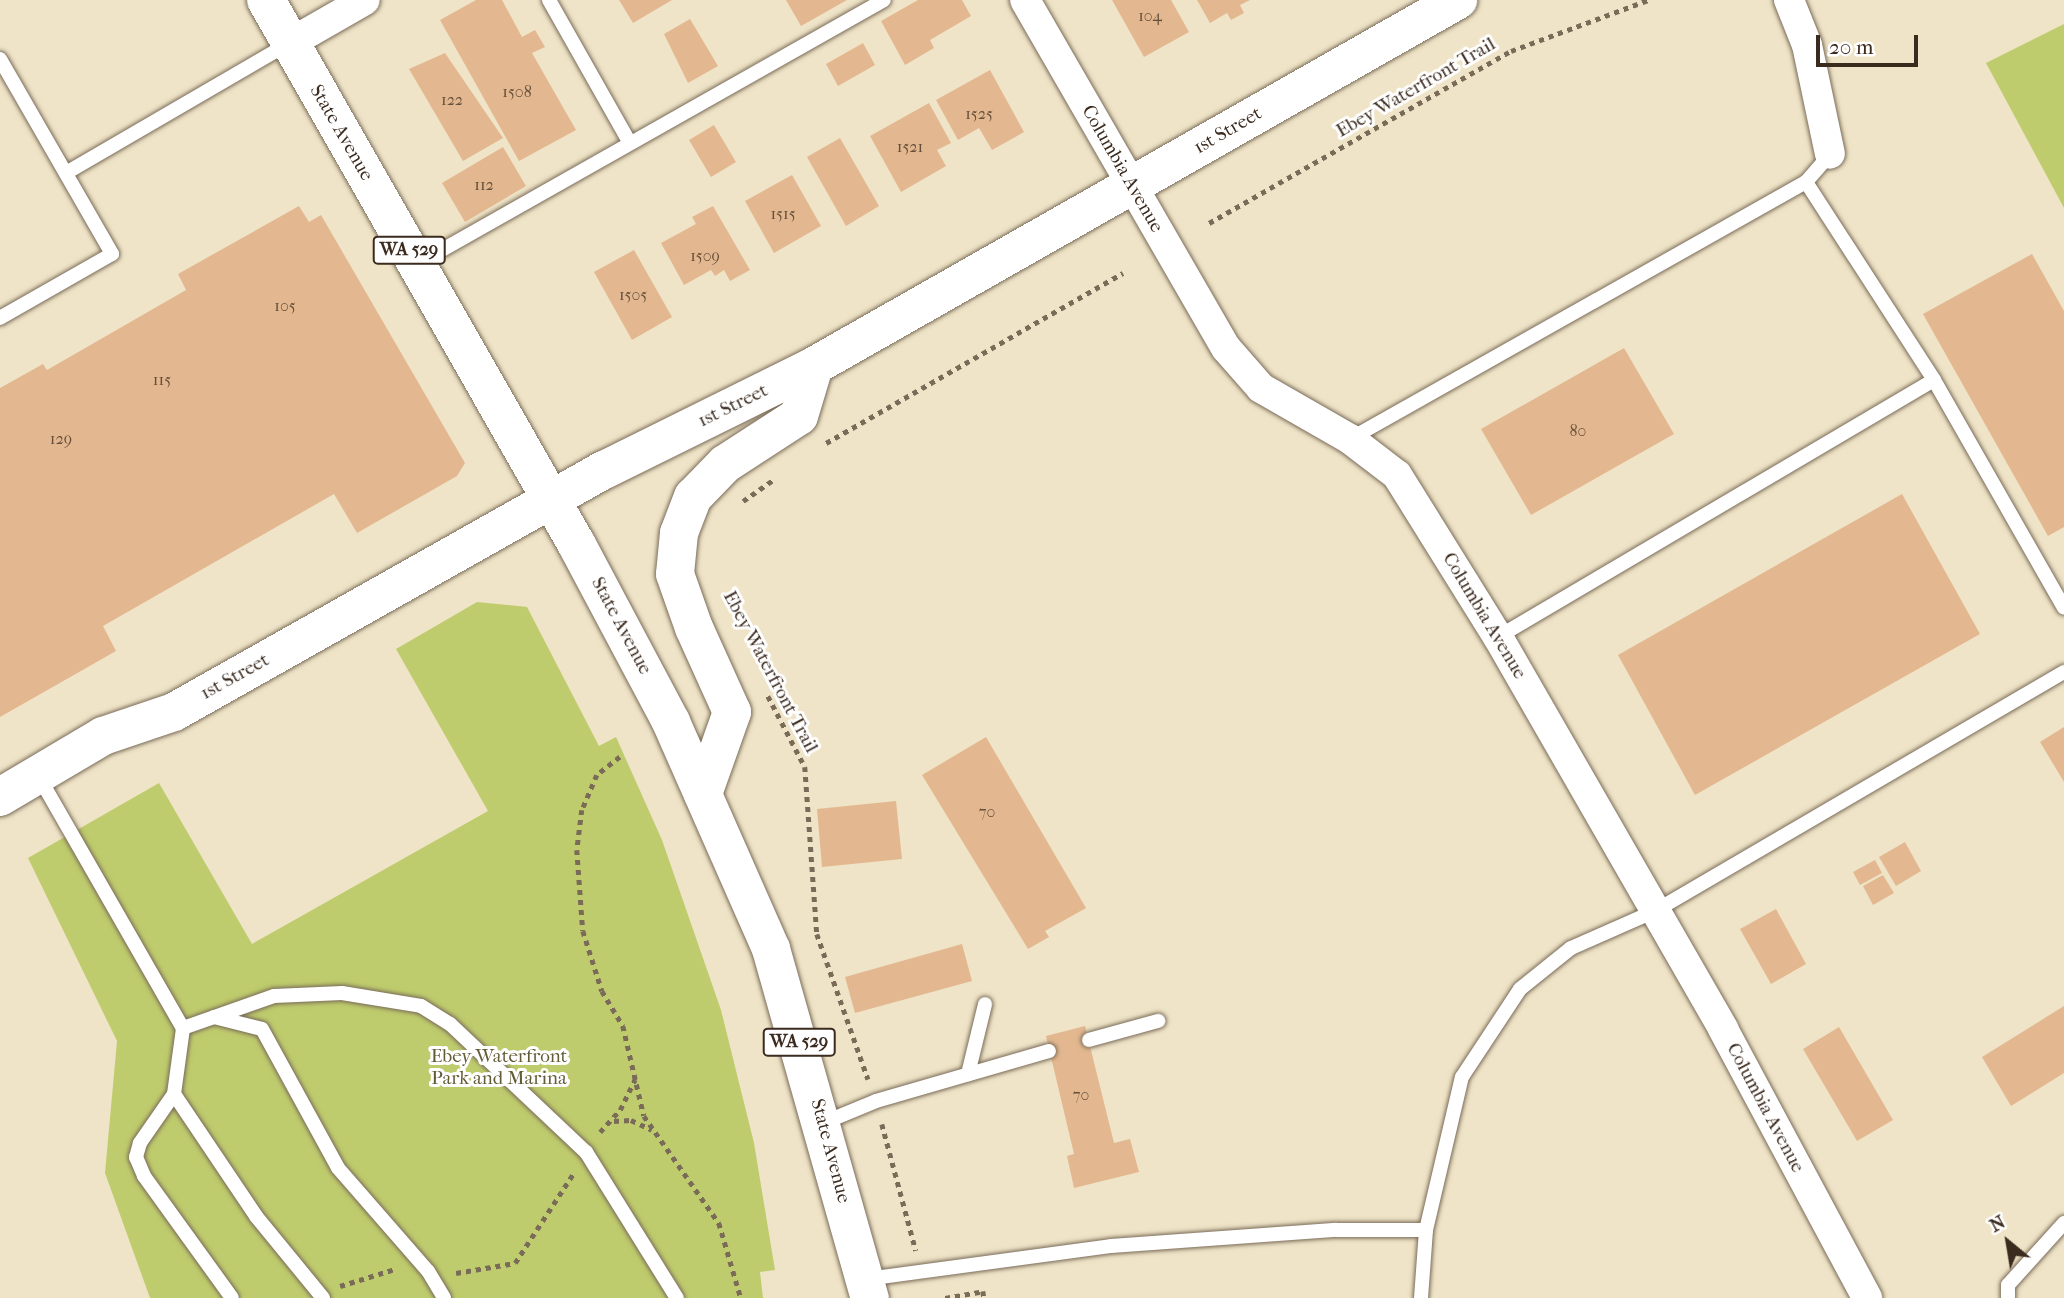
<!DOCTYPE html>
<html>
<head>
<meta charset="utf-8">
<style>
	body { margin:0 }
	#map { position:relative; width:2064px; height:1298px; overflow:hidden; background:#efe4c7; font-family:"IM FELL French Canon",serif }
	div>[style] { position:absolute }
	.green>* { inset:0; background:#bfcc6d }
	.building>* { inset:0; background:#e3b890 }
	.path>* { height:4.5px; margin-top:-2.25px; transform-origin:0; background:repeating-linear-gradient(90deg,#7a6b59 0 5px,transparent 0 10px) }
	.roads { filter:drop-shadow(0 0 2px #7a6b59) drop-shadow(0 0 2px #7a6b59) }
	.lane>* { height:14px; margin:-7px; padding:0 7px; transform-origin:7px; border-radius:7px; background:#fff }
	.street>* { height:30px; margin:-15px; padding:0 15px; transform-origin:15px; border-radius:15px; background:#fff }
	.secondary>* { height:38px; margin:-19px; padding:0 19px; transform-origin:19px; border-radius:19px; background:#fff }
	.primary>* { height:38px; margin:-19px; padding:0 19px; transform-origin:19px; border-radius:19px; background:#fff }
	span { translate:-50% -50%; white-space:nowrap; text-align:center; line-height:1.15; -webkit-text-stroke:6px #fff; paint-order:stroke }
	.number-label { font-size:16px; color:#654e3a }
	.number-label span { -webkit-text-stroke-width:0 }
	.shield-label span { padding:2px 5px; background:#fff; border:2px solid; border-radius:5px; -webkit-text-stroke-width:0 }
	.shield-label { font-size:18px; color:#3b2a1e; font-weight:700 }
	.street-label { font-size:19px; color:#3b2a1e }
	.park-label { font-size:19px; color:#635b36 }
	.north { position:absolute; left:1973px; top:1207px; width:70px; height:70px; -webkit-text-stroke:5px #fff; paint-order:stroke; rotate:330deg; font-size:19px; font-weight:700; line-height:28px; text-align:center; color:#3b2a1e }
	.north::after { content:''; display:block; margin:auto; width:24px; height:32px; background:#3b2a1e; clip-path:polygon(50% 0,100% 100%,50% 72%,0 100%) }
	.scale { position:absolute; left:1816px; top:35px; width:102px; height:32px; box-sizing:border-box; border:4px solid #3b2a1e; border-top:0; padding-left:9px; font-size:21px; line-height:24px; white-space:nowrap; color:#3b2a1e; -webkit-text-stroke:5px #fff; paint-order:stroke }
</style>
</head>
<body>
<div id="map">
	<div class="green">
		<i style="clip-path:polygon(2064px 24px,2064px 208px,1986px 63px)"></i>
		<i style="clip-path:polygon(477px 602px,527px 607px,599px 746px,616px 737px,662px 840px,721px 1010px,754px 1143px,775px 1270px,760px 1272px,763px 1298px,150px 1298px,105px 1173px,117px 1041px,28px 858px,159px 783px,252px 944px,488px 811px,396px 649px)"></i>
	</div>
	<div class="building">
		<i style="clip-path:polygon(476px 0,502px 0,522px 37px,535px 30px,545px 47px,532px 53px,576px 130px,519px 161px,440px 20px)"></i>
		<i style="clip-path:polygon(619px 0,672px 0,633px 23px)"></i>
		<i style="clip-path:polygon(786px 0,847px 0,801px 26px)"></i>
		<i style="clip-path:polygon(918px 0,962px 0,971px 16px,930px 40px,934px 48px,905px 65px,881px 21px)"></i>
		<i style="clip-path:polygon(1112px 0,1171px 0,1189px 32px,1144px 57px)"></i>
		<i style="clip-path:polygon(1197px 0,1250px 0,1240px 5px,1244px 13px,1231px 20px,1227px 13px,1210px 23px)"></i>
		<i style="clip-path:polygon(690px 19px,718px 66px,688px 83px,664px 34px)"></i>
		<i style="clip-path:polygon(863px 43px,875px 65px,838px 86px,826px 64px)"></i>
		<i style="clip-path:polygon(445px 53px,503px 138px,463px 161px,409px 69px)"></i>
		<i style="clip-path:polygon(990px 70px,1024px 132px,992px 150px,979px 128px,958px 140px,936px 100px)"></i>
		<i style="clip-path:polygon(929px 103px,951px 143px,937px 150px,946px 166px,901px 192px,870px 136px)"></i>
		<i style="clip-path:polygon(714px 125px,736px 162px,711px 177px,689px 140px)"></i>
		<i style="clip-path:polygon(840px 138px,879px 206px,846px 226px,807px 157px)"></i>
		<i style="clip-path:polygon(503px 147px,526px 186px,465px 222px,442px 183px)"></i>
		<i style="clip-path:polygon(792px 175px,821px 226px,774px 253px,745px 201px)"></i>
		<i style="clip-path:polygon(299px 206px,309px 222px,321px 215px,465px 463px,457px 476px,357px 533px,334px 494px,103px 626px,116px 651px,0 717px,0 388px,43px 364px,47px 370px,186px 290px,178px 274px)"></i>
		<i style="clip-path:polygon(713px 206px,750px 270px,730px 281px,724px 270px,715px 276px,711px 270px,684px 285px,661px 243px,696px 224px,692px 217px)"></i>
		<i style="clip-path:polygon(634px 250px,672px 317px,632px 340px,594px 272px)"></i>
		<i style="clip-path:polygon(2032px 254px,2064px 311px,2064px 527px,2048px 536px,1923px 314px)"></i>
		<i style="clip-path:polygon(1624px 348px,1674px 434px,1531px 515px,1481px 429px)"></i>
		<i style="clip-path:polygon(1902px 494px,1980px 634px,1695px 795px,1618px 655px)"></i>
		<i style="clip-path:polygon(2064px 727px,2064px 782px,2040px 742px)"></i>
		<i style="clip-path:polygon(986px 737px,1086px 908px,1045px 931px,1049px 937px,1028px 949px,922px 775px)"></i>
		<i style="clip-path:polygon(896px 801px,902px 859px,822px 867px,817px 809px)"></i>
		<i style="clip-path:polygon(1905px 842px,1921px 871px,1896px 886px,1879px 857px)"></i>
		<i style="clip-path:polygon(1875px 860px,1882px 873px,1860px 885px,1853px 872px)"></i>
		<i style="clip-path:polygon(1883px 875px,1894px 893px,1873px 905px,1863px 886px)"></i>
		<i style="clip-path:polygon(1776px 909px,1806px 964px,1771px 984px,1740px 929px)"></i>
		<i style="clip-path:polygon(962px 944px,972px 981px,855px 1013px,845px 977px)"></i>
		<i style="clip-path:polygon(2064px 1006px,2064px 1073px,2011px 1106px,1982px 1057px)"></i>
		<i style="clip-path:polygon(1085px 1026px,1114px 1143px,1130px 1139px,1139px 1172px,1074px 1188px,1067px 1156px,1074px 1154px,1046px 1036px)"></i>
		<i style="clip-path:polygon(1839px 1027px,1893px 1120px,1857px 1141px,1803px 1049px)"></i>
	</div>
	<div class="path">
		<i style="left:1209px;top:223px;width:348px;rotate:-29.7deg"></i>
		<i style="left:1511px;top:51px;width:146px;rotate:-20.4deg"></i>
		<i style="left:826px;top:443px;width:342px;rotate:-29.8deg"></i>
		<i style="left:743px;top:501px;width:37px;rotate:-35deg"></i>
		<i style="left:768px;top:696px;width:80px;rotate:62.5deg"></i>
		<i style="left:805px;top:767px;width:167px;rotate:85.9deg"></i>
		<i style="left:817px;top:934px;width:154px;rotate:70.6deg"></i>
		<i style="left:620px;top:757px;width:29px;rotate:142deg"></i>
		<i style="left:597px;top:775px;width:38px;rotate:113deg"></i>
		<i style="left:582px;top:810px;width:40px;rotate:97.1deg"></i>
		<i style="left:577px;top:850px;width:81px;rotate:85.8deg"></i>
		<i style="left:583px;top:931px;width:63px;rotate:72.4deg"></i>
		<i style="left:602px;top:991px;width:41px;rotate:59deg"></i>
		<i style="left:623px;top:1026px;width:92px;rotate:76.9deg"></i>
		<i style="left:644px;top:1116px;width:131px;rotate:55deg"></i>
		<i style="left:719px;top:1223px;width:78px;rotate:73.7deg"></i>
		<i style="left:614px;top:1121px;width:17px;rotate:-3deg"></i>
		<i style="left:631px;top:1120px;width:23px;rotate:25deg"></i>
		<i style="left:882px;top:1124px;width:131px;rotate:75deg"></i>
		<i style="left:600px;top:1132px;width:30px;rotate:-48deg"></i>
		<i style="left:620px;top:1110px;width:34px;rotate:-64deg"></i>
		<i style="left:456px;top:1273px;width:60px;rotate:-9.6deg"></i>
		<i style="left:515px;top:1263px;width:106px;rotate:-56.9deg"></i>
		<i style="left:340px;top:1286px;width:58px;rotate:-17.2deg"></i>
		<i style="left:945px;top:1298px;width:39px;rotate:-10deg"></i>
		<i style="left:983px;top:1291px;width:7px;rotate:82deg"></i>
	</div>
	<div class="roads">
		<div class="lane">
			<i style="left:549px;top:0;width:164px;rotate:60.5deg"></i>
			<i style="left:0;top:59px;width:225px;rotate:60.1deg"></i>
			<i style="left:112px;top:254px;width:129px;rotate:150.3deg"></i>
			<i style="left:66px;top:173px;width:257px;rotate:-30.2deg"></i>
			<i style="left:1806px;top:182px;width:236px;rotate:57.1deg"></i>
			<i style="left:1934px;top:380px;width:262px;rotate:60.3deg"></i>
			<i style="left:419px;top:263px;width:534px;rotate:-29.49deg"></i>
			<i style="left:1350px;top:439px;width:523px;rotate:-29.41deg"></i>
			<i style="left:1806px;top:182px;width:37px;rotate:-49deg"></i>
			<i style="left:1498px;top:637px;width:506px;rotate:-30.52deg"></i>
			<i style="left:39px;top:777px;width:289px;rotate:60.2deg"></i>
			<i style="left:214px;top:1017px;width:49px;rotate:14deg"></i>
			<i style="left:262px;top:1029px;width:158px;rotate:61.3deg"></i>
			<i style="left:338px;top:1168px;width:137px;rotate:48.9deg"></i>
			<i style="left:428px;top:1271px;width:31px;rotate:59deg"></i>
			<i style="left:1089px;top:1040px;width:72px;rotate:-15.4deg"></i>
			<i style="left:968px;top:1074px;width:72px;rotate:-76.3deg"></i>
			<i style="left:174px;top:1094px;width:60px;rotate:124.8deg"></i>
			<i style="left:140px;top:1143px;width:15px;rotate:106deg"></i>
			<i style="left:136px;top:1157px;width:21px;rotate:67deg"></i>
			<i style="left:144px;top:1176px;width:150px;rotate:54.2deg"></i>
			<i style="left:823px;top:1123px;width:57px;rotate:-22.5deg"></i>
			<i style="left:876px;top:1101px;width:180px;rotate:-16.1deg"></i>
			<i style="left:867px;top:1279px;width:246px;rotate:-7.7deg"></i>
			<i style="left:1111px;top:1246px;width:226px;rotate:-4.1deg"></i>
			<i style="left:1336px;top:1230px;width:90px"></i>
			<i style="left:323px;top:1298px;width:106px;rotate:-129.3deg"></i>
			<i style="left:256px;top:1216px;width:147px;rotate:-123.9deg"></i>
			<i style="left:174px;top:1094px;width:67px;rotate:-82.2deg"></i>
			<i style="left:183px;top:1028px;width:96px;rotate:-19.4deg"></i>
			<i style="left:274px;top:996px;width:68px;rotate:-2.5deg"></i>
			<i style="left:342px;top:993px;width:80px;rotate:9.3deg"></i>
			<i style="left:421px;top:1006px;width:34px;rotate:32deg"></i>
			<i style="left:450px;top:1024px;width:187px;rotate:43.3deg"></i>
			<i style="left:586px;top:1152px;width:172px;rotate:58.1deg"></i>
			<i style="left:1421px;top:1298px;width:68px;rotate:-85.8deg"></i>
			<i style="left:1426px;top:1230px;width:157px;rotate:-76.8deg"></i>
			<i style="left:1462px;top:1077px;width:105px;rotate:-56.6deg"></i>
			<i style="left:1520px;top:989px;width:65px;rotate:-38.8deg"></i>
			<i style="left:1571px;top:948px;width:92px;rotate:-23.8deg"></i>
			<i style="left:1655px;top:911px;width:474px;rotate:-30.3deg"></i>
			<i style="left:2008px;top:1298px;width:13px;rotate:-90deg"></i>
			<i style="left:2008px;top:1285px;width:84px;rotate:-47.9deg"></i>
		</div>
		<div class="street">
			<i style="left:1025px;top:0;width:402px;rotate:60deg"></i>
			<i style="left:1226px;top:348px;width:53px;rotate:48.8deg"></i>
			<i style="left:1261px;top:388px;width:103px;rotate:29.8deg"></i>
			<i style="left:1350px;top:439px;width:59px;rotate:37.5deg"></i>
			<i style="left:1397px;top:475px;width:191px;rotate:58.1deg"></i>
			<i style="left:1498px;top:637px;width:452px;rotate:60.1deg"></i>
			<i style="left:1723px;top:1029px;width:305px;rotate:61.8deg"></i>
			<i style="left:1789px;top:0;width:48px;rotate:68.2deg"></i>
			<i style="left:1807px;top:45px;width:111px;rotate:78.1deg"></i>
			<i style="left:290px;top:43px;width:86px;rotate:-29.8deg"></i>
		</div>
		<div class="secondary">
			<i style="left:703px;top:794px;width:87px;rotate:-70.5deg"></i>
			<i style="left:732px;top:712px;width:92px;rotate:-114.3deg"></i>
			<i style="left:694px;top:628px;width:57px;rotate:-109.4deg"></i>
			<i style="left:675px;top:574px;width:41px;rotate:-84.4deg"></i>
			<i style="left:679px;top:533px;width:39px;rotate:-69deg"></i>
			<i style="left:693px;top:497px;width:46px;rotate:-45.9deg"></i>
			<i style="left:725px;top:464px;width:88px;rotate:-33deg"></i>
			<i style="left:799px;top:416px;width:52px;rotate:-73.3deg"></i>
			<i style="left:0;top:797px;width:120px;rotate:-30.6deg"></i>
			<i style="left:103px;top:736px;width:75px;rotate:-18.7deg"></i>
			<i style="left:174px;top:712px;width:493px;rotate:-29.4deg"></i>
			<i style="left:604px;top:470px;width:234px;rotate:-26.3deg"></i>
			<i style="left:814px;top:366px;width:741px;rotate:-29.61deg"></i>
		</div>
		<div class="primary">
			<i style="left:266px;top:0;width:627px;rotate:60.29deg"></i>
			<i style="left:577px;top:545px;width:200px;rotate:62deg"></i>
			<i style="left:671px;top:722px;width:248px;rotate:66.2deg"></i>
			<i style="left:771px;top:949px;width:363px;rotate:74.2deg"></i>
		</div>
	</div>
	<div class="number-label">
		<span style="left:1150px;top:16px">104</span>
		<span style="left:517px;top:92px">1508</span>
		<span style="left:452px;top:100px">122</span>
		<span style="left:979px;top:114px">1525</span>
		<span style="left:910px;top:147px">1521</span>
		<span style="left:484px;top:185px">112</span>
		<span style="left:783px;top:214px">1515</span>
		<span style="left:705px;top:256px">1509</span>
		<span style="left:633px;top:295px">1505</span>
		<span style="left:285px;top:306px">105</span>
		<span style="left:162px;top:380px">115</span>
		<span style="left:1578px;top:431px">80</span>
		<span style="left:61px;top:439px">129</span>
		<span style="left:987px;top:812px">70</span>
		<span style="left:1081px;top:1095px">70</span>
	</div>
	<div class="shield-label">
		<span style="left:409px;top:250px">WA 529</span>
		<span style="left:799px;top:1042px">WA 529</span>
	</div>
	<div class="street-label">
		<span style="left:1416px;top:88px;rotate:-30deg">Ebey Waterfront Trail</span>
		<span style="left:1228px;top:131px;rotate:-30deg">1st Street</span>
		<span style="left:341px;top:133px;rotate:60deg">State Avenue</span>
		<span style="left:1122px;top:169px;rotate:60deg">Columbia Avenue</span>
		<span style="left:733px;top:406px;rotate:-26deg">1st Street</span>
		<span style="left:1484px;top:616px;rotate:59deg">Columbia Avenue</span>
		<span style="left:621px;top:626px;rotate:62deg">State Avenue</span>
		<span style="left:770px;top:672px;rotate:62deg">Ebey Waterfront Trail</span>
		<span style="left:235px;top:677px;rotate:-29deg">1st Street</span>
		<span style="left:1765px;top:1108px;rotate:62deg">Columbia Avenue</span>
		<span style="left:830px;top:1151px;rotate:75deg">State Avenue</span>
	</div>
	<div class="park-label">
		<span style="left:499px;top:1068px">Ebey Waterfront<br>Park and Marina</span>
	</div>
	<div class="north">N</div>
	<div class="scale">20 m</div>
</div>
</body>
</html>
